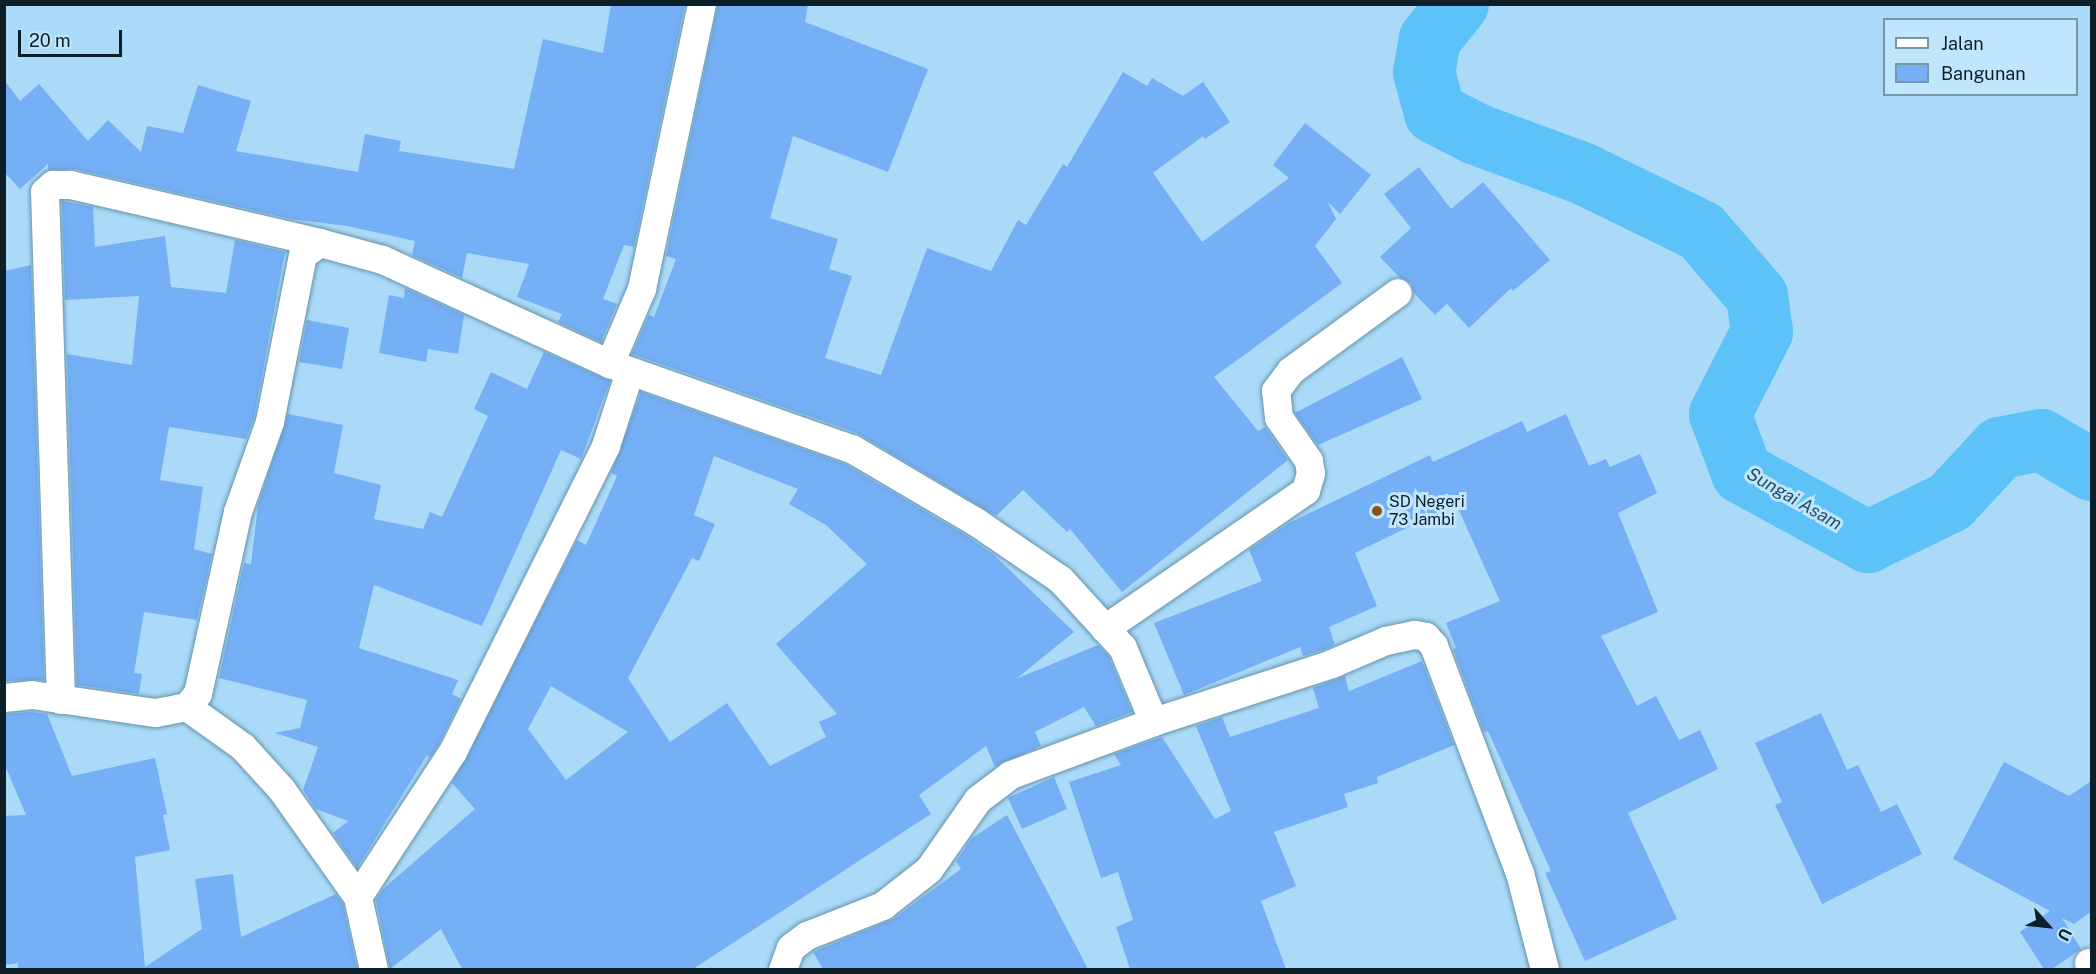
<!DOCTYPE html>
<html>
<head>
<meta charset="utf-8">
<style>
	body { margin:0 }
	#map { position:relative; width:2096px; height:974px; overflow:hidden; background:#aadaf7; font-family:"Public Sans",sans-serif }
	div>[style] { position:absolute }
	.river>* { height:62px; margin:-31px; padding:0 31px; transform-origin:31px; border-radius:31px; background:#5dc2f7 }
	.building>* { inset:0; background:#75aff6 }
	.roads { filter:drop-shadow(0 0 2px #6593ad) drop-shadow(0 0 2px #6593ad) }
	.street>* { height:28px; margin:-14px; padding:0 14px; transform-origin:14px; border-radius:14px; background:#fff }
	.dots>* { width:16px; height:16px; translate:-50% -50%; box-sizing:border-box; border:3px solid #bfe6fd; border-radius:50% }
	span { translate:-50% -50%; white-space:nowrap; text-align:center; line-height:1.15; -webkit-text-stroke:6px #bfe6fd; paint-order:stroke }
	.poi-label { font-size:16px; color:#0c1f29 }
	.left { translate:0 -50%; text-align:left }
	.water-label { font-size:18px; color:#254f66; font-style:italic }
	.frame { position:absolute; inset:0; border:6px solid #0c1f29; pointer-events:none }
	.legend { position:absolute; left:1883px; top:18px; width:195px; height:78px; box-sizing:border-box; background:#bfe6fd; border:2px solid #7796a8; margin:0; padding:8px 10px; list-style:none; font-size:18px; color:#0c1f29 }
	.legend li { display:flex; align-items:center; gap:12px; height:30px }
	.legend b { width:30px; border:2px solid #7796a8 }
	.north { position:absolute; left:2018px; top:896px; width:60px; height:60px; -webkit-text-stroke:4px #bfe6fd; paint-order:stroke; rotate:117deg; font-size:16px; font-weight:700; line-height:24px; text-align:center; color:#0c1f29 }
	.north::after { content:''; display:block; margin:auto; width:21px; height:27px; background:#0c1f29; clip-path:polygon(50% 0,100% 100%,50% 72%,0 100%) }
	.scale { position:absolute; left:18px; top:30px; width:104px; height:27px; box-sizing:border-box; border:3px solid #0c1f29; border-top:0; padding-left:8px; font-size:18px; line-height:21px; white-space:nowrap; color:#0c1f29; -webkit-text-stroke:4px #bfe6fd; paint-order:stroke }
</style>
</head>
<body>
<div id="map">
	<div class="river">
		<i style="left:1458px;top:4px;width:45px;rotate:128.7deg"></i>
		<i style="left:1430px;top:39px;width:34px;rotate:100deg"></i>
		<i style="left:1424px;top:72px;width:42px;rotate:75deg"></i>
		<i style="left:1435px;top:113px;width:46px;rotate:27.1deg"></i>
		<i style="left:1476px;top:134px;width:115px;rotate:20.3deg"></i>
		<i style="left:1584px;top:174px;width:130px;rotate:26deg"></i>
		<i style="left:1701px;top:231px;width:86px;rotate:49.3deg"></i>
		<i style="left:1757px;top:296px;width:36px;rotate:82deg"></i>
		<i style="left:1762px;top:332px;width:92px;rotate:117.1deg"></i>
		<i style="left:1720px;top:414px;width:63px;rotate:69.6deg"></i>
		<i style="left:1742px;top:473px;width:144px;rotate:28.7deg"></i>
		<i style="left:1868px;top:542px;width:91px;rotate:-26deg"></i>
		<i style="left:1950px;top:502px;width:74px;rotate:-47.2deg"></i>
		<i style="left:2000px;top:448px;width:42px;rotate:-11deg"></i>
		<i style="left:2041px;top:440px;width:59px;rotate:30.5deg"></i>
	</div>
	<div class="building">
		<i style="clip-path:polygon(611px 4px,685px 4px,634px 247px,624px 245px,603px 299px,617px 304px,601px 342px,558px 322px,562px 314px,517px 297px,529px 264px,467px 253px,462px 278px,412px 255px,415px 241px,347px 226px,291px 219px,75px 169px,48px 170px,48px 164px,20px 189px,4px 172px,4px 80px,20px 101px,39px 84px,88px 141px,108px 120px,141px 152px,147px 126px,183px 133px,198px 85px,251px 101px,236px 151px,358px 172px,365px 134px,401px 141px,399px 151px,514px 169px,543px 39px,603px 53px)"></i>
		<i style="clip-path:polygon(718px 4px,808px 4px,805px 22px,928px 69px,888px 172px,793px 136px,770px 218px,838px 239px,829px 269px,852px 276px,825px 358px,881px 375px,927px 248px,991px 271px,1018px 220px,1026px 225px,1063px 164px,1067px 167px,1123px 72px,1147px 86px,1152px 78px,1183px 96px,1203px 82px,1230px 122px,1205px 139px,1203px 136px,1153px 173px,1202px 242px,1289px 178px,1273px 165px,1305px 123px,1371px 175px,1340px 214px,1328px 202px,1336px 219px,1315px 246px,1342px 283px,1214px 377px,1258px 431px,1265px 427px,1288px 460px,1122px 592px,1070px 529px,1067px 532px,1023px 490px,996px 516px,857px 433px,632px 354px,649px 315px,654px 317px,676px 259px,666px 256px)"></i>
		<i style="clip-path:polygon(1419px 167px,1451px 209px,1483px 182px,1550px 260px,1513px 291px,1511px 288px,1469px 328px,1447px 304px,1435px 315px,1414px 293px,1411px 283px,1399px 277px,1380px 257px,1411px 228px,1384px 194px)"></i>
		<i style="clip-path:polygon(62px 201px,93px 207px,95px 247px,165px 236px,171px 287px,226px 293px,235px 240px,285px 252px,254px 418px,246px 439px,169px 427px,160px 480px,203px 487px,194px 549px,212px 554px,197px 620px,144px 612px,134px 673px,142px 674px,139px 694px,77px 685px,67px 354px,132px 365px,139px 296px,65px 300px)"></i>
		<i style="clip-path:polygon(31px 265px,44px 680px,4px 681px,4px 271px)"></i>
		<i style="clip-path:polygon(405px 288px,464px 315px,458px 354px,428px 349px,426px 362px,379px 353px,389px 295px,404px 298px)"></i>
		<i style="clip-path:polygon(307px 320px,349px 328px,342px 369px,299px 362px)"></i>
		<i style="clip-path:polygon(544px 352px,610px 381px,581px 459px,561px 450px,482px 626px,374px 585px,359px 648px,458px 680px,452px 694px,461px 699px,439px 744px,430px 758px,427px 755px,357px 868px,333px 833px,348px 821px,316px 809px,303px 790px,318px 747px,275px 733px,300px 728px,307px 700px,219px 678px,244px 563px,251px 564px,258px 505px,288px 414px,343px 425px,334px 473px,381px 485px,374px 519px,423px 529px,430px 512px,442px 517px,488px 416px,474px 409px,491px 372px,527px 389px)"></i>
		<i style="clip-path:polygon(1402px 357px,1422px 399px,1318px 445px,1295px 413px)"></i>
		<i style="clip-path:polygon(evenodd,641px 392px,845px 464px,967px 536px,994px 555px,1074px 632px,1016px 679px,1098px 645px,1109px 657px,1132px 712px,1096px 726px,1084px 707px,1035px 732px,1041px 746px,995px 767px,986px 746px,919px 795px,931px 814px,693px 969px,462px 969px,441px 929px,390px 969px,376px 900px,383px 889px,475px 809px,452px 783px,577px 540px,586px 545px,617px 476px,611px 473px,641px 392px,714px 456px,798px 489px,789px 504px,826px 525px,867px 564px,776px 644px,837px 714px,819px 722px,826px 737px,770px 766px,727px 703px,670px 742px,628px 678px,692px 558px,699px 561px,715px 524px,694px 515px,714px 456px,641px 392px,551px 686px,628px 732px,566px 780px,528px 729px,551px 686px)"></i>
		<i style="clip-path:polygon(1566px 414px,1589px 466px,1606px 459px,1610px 467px,1640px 454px,1657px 493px,1618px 513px,1658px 612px,1601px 636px,1637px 706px,1656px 696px,1679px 740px,1700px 730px,1718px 769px,1628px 813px,1677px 919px,1585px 961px,1545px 873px,1551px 871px,1488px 731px,1484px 732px,1453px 649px,1456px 648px,1446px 623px,1500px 601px,1456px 504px,1355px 553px,1377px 606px,1329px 627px,1335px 645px,1326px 649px,1303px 656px,1300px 647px,1184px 695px,1154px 623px,1262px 581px,1249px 550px,1289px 523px,1430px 455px,1433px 462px,1522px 421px,1527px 432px)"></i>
		<i style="clip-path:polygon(1422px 661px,1454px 745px,1377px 777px,1378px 783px,1344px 794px,1348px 807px,1274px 832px,1296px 886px,1261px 901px,1286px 969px,1130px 969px,1116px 927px,1133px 920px,1118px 872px,1101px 878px,1069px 782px,1121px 765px,1114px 754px,1162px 737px,1215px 819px,1231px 811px,1196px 726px,1222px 717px,1230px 737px,1319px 708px,1313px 688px,1345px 676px,1349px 691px)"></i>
		<i style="clip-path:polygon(32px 712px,47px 714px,72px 776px,155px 758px,167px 814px,163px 815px,170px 850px,135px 857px,145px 967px,202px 929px,195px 879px,233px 874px,241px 937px,336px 894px,343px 904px,357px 969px,18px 969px,18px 963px,4px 965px,4px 816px,26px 815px,4px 763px,4px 714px)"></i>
		<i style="clip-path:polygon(1821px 713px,1847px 770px,1858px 765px,1881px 812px,1897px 804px,1922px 854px,1822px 904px,1775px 805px,1782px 802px,1755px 743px)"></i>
		<i style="clip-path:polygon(2004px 762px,2069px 796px,2091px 781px,2091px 912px,2074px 924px,2062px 918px,2081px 949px,2052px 969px,2044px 969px,2020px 932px,2050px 911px,1953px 859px)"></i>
		<i style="clip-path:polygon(1054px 777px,1067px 809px,1022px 829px,1008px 798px)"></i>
		<i style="clip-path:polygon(1007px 815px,1088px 969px,823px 969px,813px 952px,893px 919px,961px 869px,956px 861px,972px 838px)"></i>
	</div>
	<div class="roads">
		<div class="street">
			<i style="left:610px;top:364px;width:82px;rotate:-66.9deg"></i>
			<i style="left:642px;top:289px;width:291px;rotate:-78.1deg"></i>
			<i style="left:1105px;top:629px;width:244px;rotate:-34.5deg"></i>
			<i style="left:1306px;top:491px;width:18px;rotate:-74deg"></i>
			<i style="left:1311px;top:474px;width:13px;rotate:-99deg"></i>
			<i style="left:1309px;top:461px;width:52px;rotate:-124.9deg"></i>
			<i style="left:1279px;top:418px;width:27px;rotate:-96deg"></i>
			<i style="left:1276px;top:391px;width:25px;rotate:-53deg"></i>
			<i style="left:1291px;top:371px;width:132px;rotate:-36.1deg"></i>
			<i style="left:4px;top:698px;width:28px;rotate:-6deg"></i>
			<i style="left:32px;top:695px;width:125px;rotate:8.3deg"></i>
			<i style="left:156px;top:713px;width:32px;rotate:-11deg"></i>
			<i style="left:187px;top:707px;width:17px;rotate:-50deg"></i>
			<i style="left:198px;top:694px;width:186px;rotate:-77.6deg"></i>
			<i style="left:238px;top:512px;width:96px;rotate:-70.4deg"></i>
			<i style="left:270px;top:422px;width:170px;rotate:-78.8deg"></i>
			<i style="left:303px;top:255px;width:21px;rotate:-35deg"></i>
			<i style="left:320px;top:243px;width:65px;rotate:15.1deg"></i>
			<i style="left:383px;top:260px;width:250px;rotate:24.6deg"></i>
			<i style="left:610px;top:364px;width:256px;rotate:19.4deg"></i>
			<i style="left:852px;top:449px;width:144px;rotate:30.5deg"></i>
			<i style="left:976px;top:522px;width:103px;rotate:34.3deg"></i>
			<i style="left:1061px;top:580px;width:92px;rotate:47.6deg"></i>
			<i style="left:1123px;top:648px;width:80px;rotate:67.3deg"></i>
			<i style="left:61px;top:700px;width:508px;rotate:-91.8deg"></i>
			<i style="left:45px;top:192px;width:11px;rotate:-41deg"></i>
			<i style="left:53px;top:185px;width:18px"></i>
			<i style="left:71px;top:185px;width:256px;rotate:13.1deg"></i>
			<i style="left:187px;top:707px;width:69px;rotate:35.5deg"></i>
			<i style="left:243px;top:747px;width:58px;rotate:47.8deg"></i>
			<i style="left:282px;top:790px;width:131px;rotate:54.6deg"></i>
			<i style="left:2089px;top:963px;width:6px;rotate:59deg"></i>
			<i style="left:374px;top:970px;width:75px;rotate:-102.4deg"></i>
			<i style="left:358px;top:897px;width:173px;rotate:-56.8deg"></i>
			<i style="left:453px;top:752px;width:342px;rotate:-63.4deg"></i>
			<i style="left:606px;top:446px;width:78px;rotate:-72deg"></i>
			<i style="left:783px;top:970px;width:23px;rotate:-70deg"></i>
			<i style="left:791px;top:948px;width:20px;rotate:-37deg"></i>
			<i style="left:807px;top:936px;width:82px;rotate:-21.5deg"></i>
			<i style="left:883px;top:906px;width:58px;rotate:-38deg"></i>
			<i style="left:929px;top:870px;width:85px;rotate:-55deg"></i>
			<i style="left:978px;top:800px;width:41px;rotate:-37.1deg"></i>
			<i style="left:1011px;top:775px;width:153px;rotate:-20.3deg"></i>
			<i style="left:1154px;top:722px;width:187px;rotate:-18deg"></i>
			<i style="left:1332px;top:664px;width:59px;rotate:-23.1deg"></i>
			<i style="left:1386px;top:641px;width:30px;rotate:-12deg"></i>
			<i style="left:1415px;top:635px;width:11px;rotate:10deg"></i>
			<i style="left:1426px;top:637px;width:12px;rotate:48deg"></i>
			<i style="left:1434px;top:646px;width:243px;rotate:69.3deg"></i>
			<i style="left:1520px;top:873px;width:100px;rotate:75.5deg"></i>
		</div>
	</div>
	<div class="dots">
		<i style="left:1377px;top:511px;background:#904e1b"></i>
	</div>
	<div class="poi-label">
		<span class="left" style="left:1389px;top:511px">SD Negeri<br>73 Jambi</span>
	</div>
	<div class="water-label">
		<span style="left:1794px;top:499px;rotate:30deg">Sungai Asam</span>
	</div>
	<div class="frame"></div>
	<ul class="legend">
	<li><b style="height:8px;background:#fff"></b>Jalan</li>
	<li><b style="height:16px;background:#75aff6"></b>Bangunan</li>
	</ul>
	<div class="north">U</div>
	<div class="scale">20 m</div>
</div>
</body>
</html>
